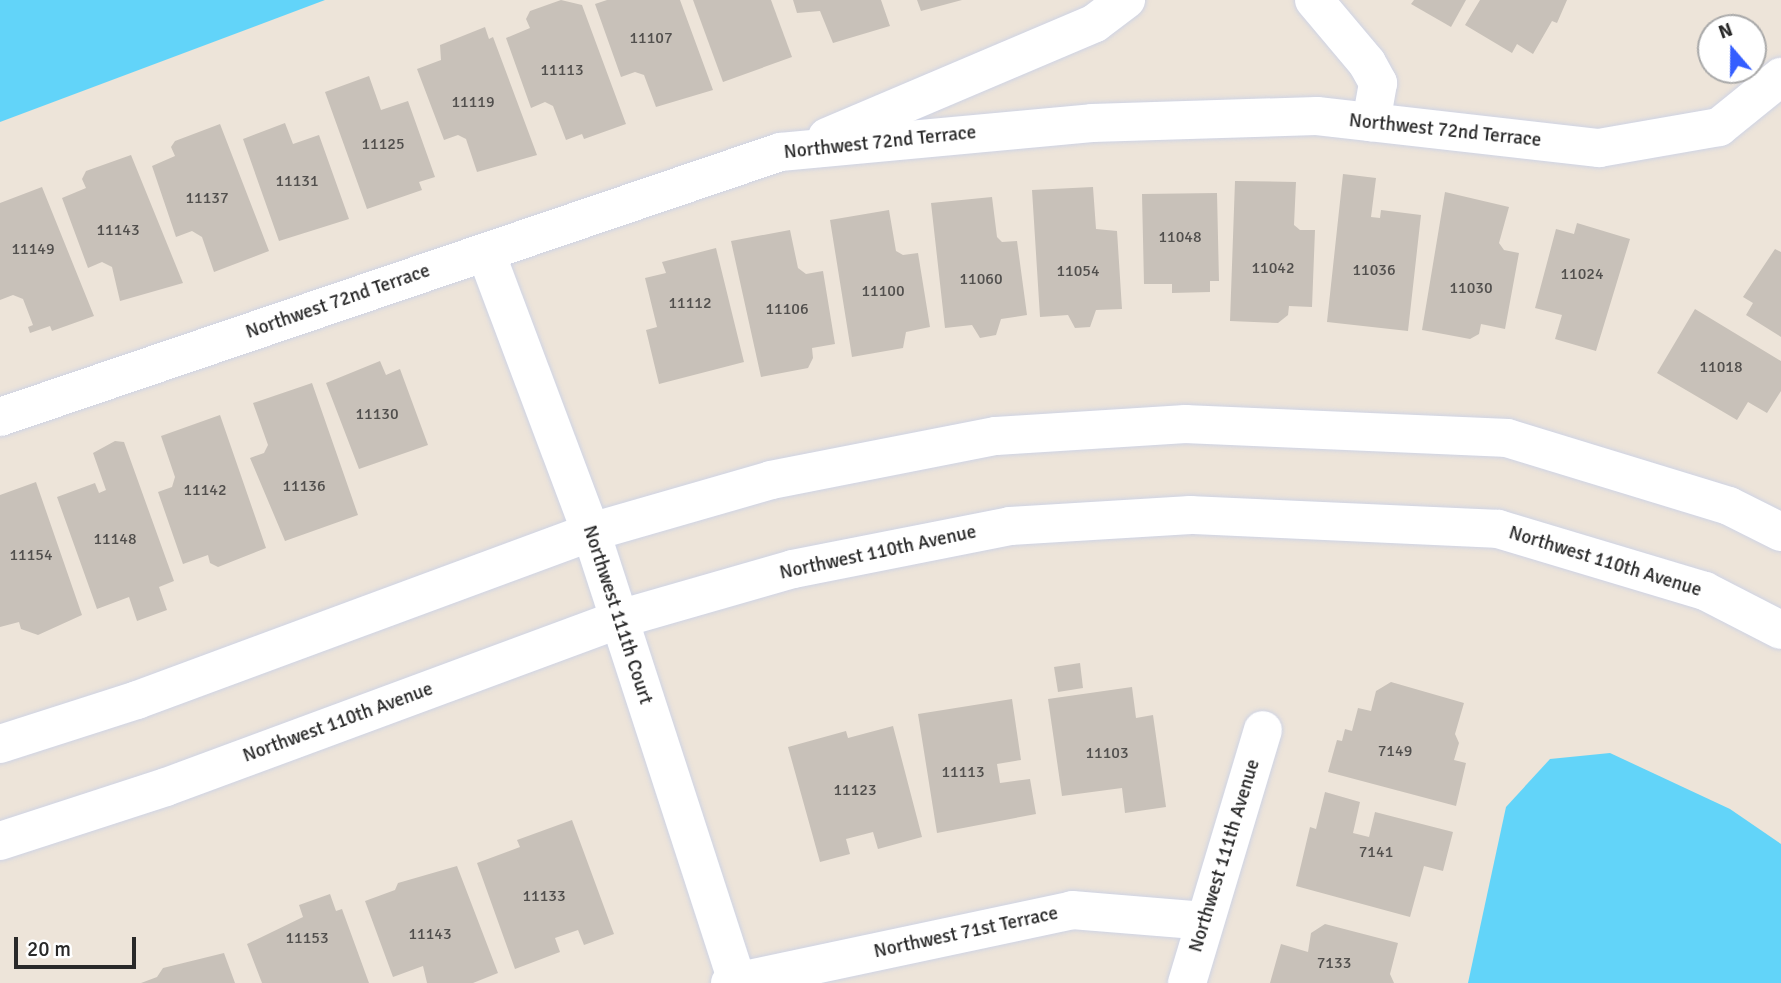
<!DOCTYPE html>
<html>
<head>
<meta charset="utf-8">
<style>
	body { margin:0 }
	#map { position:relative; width:1781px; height:983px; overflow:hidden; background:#ede4d9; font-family:Signika,sans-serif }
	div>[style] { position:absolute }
	.water>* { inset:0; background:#62d4f9 }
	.building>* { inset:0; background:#c8c1b9 }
	.roads { filter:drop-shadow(0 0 2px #ced3e4) drop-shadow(0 0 2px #ced3e4) }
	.minor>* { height:38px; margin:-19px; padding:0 19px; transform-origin:19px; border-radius:19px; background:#fff }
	span { translate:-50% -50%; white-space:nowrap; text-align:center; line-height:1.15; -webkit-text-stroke:7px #fff; paint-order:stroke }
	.number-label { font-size:16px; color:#514f4d }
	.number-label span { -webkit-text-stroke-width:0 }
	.street-label { font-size:19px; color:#292929 }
	.north { position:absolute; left:1697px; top:14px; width:70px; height:70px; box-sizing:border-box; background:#fff; border:2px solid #a9a9a9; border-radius:50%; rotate:340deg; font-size:19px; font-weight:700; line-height:28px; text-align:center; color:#292929 }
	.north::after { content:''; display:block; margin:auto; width:24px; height:32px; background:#345eff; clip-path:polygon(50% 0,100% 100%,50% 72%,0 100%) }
	.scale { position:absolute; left:14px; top:937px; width:122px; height:32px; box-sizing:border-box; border:4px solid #292929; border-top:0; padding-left:9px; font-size:21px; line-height:24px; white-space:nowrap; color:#292929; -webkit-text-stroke:5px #fff; paint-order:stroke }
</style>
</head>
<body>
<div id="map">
	<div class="water">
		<i style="clip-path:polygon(0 0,325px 0,0 122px)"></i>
		<i style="clip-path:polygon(1610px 753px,1730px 809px,1781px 844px,1781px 983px,1468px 983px,1506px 807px,1550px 759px)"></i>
	</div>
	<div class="building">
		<i style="clip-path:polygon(561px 0,582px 5px,626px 124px,584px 139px,582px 134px,566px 140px,553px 106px,545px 102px,531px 108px,506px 38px,530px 28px,526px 19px,530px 11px)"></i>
		<i style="clip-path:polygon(607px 0,680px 0,713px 90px,656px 107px,644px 75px,635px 72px,621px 77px,595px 4px)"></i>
		<i style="clip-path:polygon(693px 0,771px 0,792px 57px,723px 82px)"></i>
		<i style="clip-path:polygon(793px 0,881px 0,890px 26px,833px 43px,820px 11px,797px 13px)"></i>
		<i style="clip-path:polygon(917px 0,962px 0,921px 11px)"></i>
		<i style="clip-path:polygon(1414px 0,1466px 0,1451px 27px,1411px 4px)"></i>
		<i style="clip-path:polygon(1480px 0,1567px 0,1557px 23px,1552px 21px,1533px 54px,1517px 44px,1512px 53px,1465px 25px)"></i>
		<i style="clip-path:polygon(485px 27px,489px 39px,493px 37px,537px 155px,477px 172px,466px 139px,458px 135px,444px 140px,417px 69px,441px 60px,440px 45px)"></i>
		<i style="clip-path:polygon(369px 76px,381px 110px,408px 101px,435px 177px,419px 182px,422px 190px,367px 209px,325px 92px)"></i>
		<i style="clip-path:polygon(285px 123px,293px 144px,319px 135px,349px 219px,279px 241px,243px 139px)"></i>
		<i style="clip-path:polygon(220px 124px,269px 251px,214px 272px,202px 237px,192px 231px,176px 237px,152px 166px,175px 156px,171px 147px,175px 141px)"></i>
		<i style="clip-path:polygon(131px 155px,183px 283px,120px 301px,112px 267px,102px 262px,88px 268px,62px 198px,86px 188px,82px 179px,86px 171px)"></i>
		<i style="clip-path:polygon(1343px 174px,1376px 178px,1371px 217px,1380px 218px,1381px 210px,1421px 215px,1408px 331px,1327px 322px)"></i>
		<i style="clip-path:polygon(1235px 181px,1296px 182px,1294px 225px,1300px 230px,1315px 230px,1312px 307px,1289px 306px,1288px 315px,1278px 323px,1230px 321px)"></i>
		<i style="clip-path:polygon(42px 187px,94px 316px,52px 331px,50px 326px,30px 333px,28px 327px,33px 325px,23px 299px,13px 295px,0 300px,0 203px)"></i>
		<i style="clip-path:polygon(1093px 187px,1096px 229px,1117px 231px,1122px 309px,1096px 310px,1090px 327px,1075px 328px,1068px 315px,1040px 317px,1032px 190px)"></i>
		<i style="clip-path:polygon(1445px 192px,1509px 207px,1499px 243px,1504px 250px,1519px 253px,1505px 329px,1481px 324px,1479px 334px,1470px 339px,1422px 330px)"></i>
		<i style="clip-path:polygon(1217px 193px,1219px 281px,1210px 281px,1210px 292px,1172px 293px,1172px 284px,1144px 284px,1142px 194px)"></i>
		<i style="clip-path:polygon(992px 197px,997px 237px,1002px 242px,1017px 241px,1027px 315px,1001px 319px,996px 335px,980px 338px,972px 325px,945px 328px,931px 203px)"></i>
		<i style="clip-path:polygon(889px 210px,896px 251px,903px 255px,918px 253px,930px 327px,906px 332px,903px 348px,852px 357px,830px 220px)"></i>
		<i style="clip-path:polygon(1577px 223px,1630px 239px,1596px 351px,1555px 339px,1562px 315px,1535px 308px,1556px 229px,1574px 234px)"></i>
		<i style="clip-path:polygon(790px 230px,798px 268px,806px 274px,823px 271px,835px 344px,812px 348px,813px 358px,808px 368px,761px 377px,731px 241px)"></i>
		<i style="clip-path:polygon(716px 248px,744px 362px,659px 384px,646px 330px,657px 327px,645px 278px,666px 273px,662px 262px)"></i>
		<i style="clip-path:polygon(1775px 249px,1781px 252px,1781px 337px,1746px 315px,1753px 303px,1743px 297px)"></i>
		<i style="clip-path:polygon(1695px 309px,1781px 361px,1781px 391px,1767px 413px,1748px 402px,1737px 420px,1657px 373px)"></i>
		<i style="clip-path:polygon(380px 361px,386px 375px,400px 369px,428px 445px,359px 469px,326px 383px)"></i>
		<i style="clip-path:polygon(312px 383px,358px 515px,285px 541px,250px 458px,264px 453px,268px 445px,253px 403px)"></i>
		<i style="clip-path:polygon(220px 415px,266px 548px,218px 567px,210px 563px,208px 555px,183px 564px,158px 492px,172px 487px,175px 477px,161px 436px)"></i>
		<i style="clip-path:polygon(115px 441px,124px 442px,174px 581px,159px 587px,167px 610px,137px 621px,129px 597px,97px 609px,57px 497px,95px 483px,99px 493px,106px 490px,93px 453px)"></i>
		<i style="clip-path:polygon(36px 482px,82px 615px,38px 635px,21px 629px,19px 622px,0 627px,0 495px)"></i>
		<i style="clip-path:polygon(1080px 663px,1083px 688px,1058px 692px,1054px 667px)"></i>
		<i style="clip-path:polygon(1391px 682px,1464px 703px,1455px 734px,1459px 743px,1454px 760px,1466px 763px,1456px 806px,1328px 772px,1337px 740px,1342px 741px,1345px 729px,1352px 731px,1358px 708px,1371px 711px,1376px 691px)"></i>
		<i style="clip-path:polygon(1132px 687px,1136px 718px,1153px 715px,1166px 807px,1125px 813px,1122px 788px,1062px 796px,1048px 699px)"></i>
		<i style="clip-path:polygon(1012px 699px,1021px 760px,997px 764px,1000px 783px,1030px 779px,1036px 814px,937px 833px,918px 714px)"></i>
		<i style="clip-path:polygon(893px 726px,922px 837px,878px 849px,873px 832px,846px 839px,850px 854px,820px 862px,788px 747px,846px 731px,848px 738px)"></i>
		<i style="clip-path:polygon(1325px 792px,1360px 802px,1353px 833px,1369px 837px,1375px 812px,1453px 832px,1443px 871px,1424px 866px,1410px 917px,1296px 886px,1310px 827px,1316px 829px)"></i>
		<i style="clip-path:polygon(572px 820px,614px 934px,584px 945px,578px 930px,555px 938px,560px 952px,515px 969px,477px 863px,520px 847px,517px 840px)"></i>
		<i style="clip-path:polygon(457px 866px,498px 973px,473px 983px,427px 983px,423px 966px,393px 977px,365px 901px,395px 890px,398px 883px)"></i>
		<i style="clip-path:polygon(330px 894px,336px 911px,342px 909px,369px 983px,262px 983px,247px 944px,303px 917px,299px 905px)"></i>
		<i style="clip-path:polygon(1325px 924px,1398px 943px,1390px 974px,1394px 983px,1270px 983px,1281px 944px,1308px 952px,1311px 933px)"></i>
		<i style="clip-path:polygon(224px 953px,235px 983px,141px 983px,157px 977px,163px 968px)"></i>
	</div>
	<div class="roads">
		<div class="minor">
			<i style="left:1314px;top:0;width:82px;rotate:49.9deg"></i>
			<i style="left:1367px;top:63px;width:23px;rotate:61deg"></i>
			<i style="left:1378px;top:83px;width:40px;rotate:100deg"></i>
			<i style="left:827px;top:137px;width:291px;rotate:-23deg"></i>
			<i style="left:1095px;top:23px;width:39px;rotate:-37deg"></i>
			<i style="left:486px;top:253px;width:298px;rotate:69.4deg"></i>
			<i style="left:591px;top:532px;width:472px;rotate:72deg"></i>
			<i style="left:0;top:417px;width:824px;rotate:-18.76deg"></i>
			<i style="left:780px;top:152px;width:313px;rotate:-5.3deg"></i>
			<i style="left:1092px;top:123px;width:225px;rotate:-1.8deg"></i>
			<i style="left:1317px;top:116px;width:284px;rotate:6.5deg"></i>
			<i style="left:1599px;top:148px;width:122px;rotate:-9.9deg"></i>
			<i style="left:1719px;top:127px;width:80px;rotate:-38.9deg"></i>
			<i style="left:0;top:744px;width:144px;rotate:-17.8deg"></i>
			<i style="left:137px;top:700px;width:484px;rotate:-20.3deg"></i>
			<i style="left:591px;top:532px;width:187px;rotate:-16.1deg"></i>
			<i style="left:771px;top:480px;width:229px;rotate:-11.1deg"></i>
			<i style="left:996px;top:436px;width:190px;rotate:-3.6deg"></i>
			<i style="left:1186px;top:424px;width:321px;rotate:2.5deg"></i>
			<i style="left:1507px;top:438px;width:232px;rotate:17deg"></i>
			<i style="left:1729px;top:506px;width:58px;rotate:26.6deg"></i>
			<i style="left:0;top:841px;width:175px;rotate:-18deg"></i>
			<i style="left:166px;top:787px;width:483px;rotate:-20.3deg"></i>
			<i style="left:619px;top:619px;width:181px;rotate:-16deg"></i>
			<i style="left:793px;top:569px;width:221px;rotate:-11.2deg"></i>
			<i style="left:1010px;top:526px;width:181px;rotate:-3.5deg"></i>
			<i style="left:1191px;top:515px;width:307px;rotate:2.6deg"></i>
			<i style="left:1498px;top:529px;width:216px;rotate:16.7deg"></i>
			<i style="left:1705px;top:591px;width:85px;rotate:27.2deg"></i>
			<i style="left:730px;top:983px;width:350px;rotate:-12deg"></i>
			<i style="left:1072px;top:910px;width:133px;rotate:4.7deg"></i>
			<i style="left:1187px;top:983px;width:264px;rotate:-73.3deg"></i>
		</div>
	</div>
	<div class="number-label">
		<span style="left:651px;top:38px">11107</span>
		<span style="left:562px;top:70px">11113</span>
		<span style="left:473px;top:102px">11119</span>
		<span style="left:383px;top:144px">11125</span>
		<span style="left:297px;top:181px">11131</span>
		<span style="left:207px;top:198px">11137</span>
		<span style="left:118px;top:230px">11143</span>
		<span style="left:1180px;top:237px">11048</span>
		<span style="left:33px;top:249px">11149</span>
		<span style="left:1273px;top:268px">11042</span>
		<span style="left:1374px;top:270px">11036</span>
		<span style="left:1078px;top:271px">11054</span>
		<span style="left:1582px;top:274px">11024</span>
		<span style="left:981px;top:279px">11060</span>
		<span style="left:1471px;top:288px">11030</span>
		<span style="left:883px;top:291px">11100</span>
		<span style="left:690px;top:303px">11112</span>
		<span style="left:787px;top:309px">11106</span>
		<span style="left:1721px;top:367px">11018</span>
		<span style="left:377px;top:414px">11130</span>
		<span style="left:304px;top:486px">11136</span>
		<span style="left:205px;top:490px">11142</span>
		<span style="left:115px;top:539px">11148</span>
		<span style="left:31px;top:555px">11154</span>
		<span style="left:1395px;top:751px">7149</span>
		<span style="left:1107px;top:753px">11103</span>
		<span style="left:963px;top:772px">11113</span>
		<span style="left:855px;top:790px">11123</span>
		<span style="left:1376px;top:852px">7141</span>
		<span style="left:544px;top:896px">11133</span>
		<span style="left:430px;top:934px">11143</span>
		<span style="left:307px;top:938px">11153</span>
		<span style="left:1334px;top:963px">7133</span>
	</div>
	<div class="street-label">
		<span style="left:1445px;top:131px;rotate:6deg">Northwest 72nd Terrace</span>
		<span style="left:880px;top:143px;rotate:-6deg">Northwest 72nd Terrace</span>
		<span style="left:338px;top:302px;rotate:-19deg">Northwest 72nd Terrace</span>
		<span style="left:878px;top:553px;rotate:-12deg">Northwest 110th Avenue</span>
		<span style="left:1605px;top:562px;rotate:17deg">Northwest 110th Avenue</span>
		<span style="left:617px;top:615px;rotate:72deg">Northwest 111th Court</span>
		<span style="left:338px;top:723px;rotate:-20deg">Northwest 110th Avenue</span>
		<span style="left:1225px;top:856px;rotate:-73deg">Northwest 111th Avenue</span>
		<span style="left:966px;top:933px;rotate:-12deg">Northwest 71st Terrace</span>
	</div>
	<div class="north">N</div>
	<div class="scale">20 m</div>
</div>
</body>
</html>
